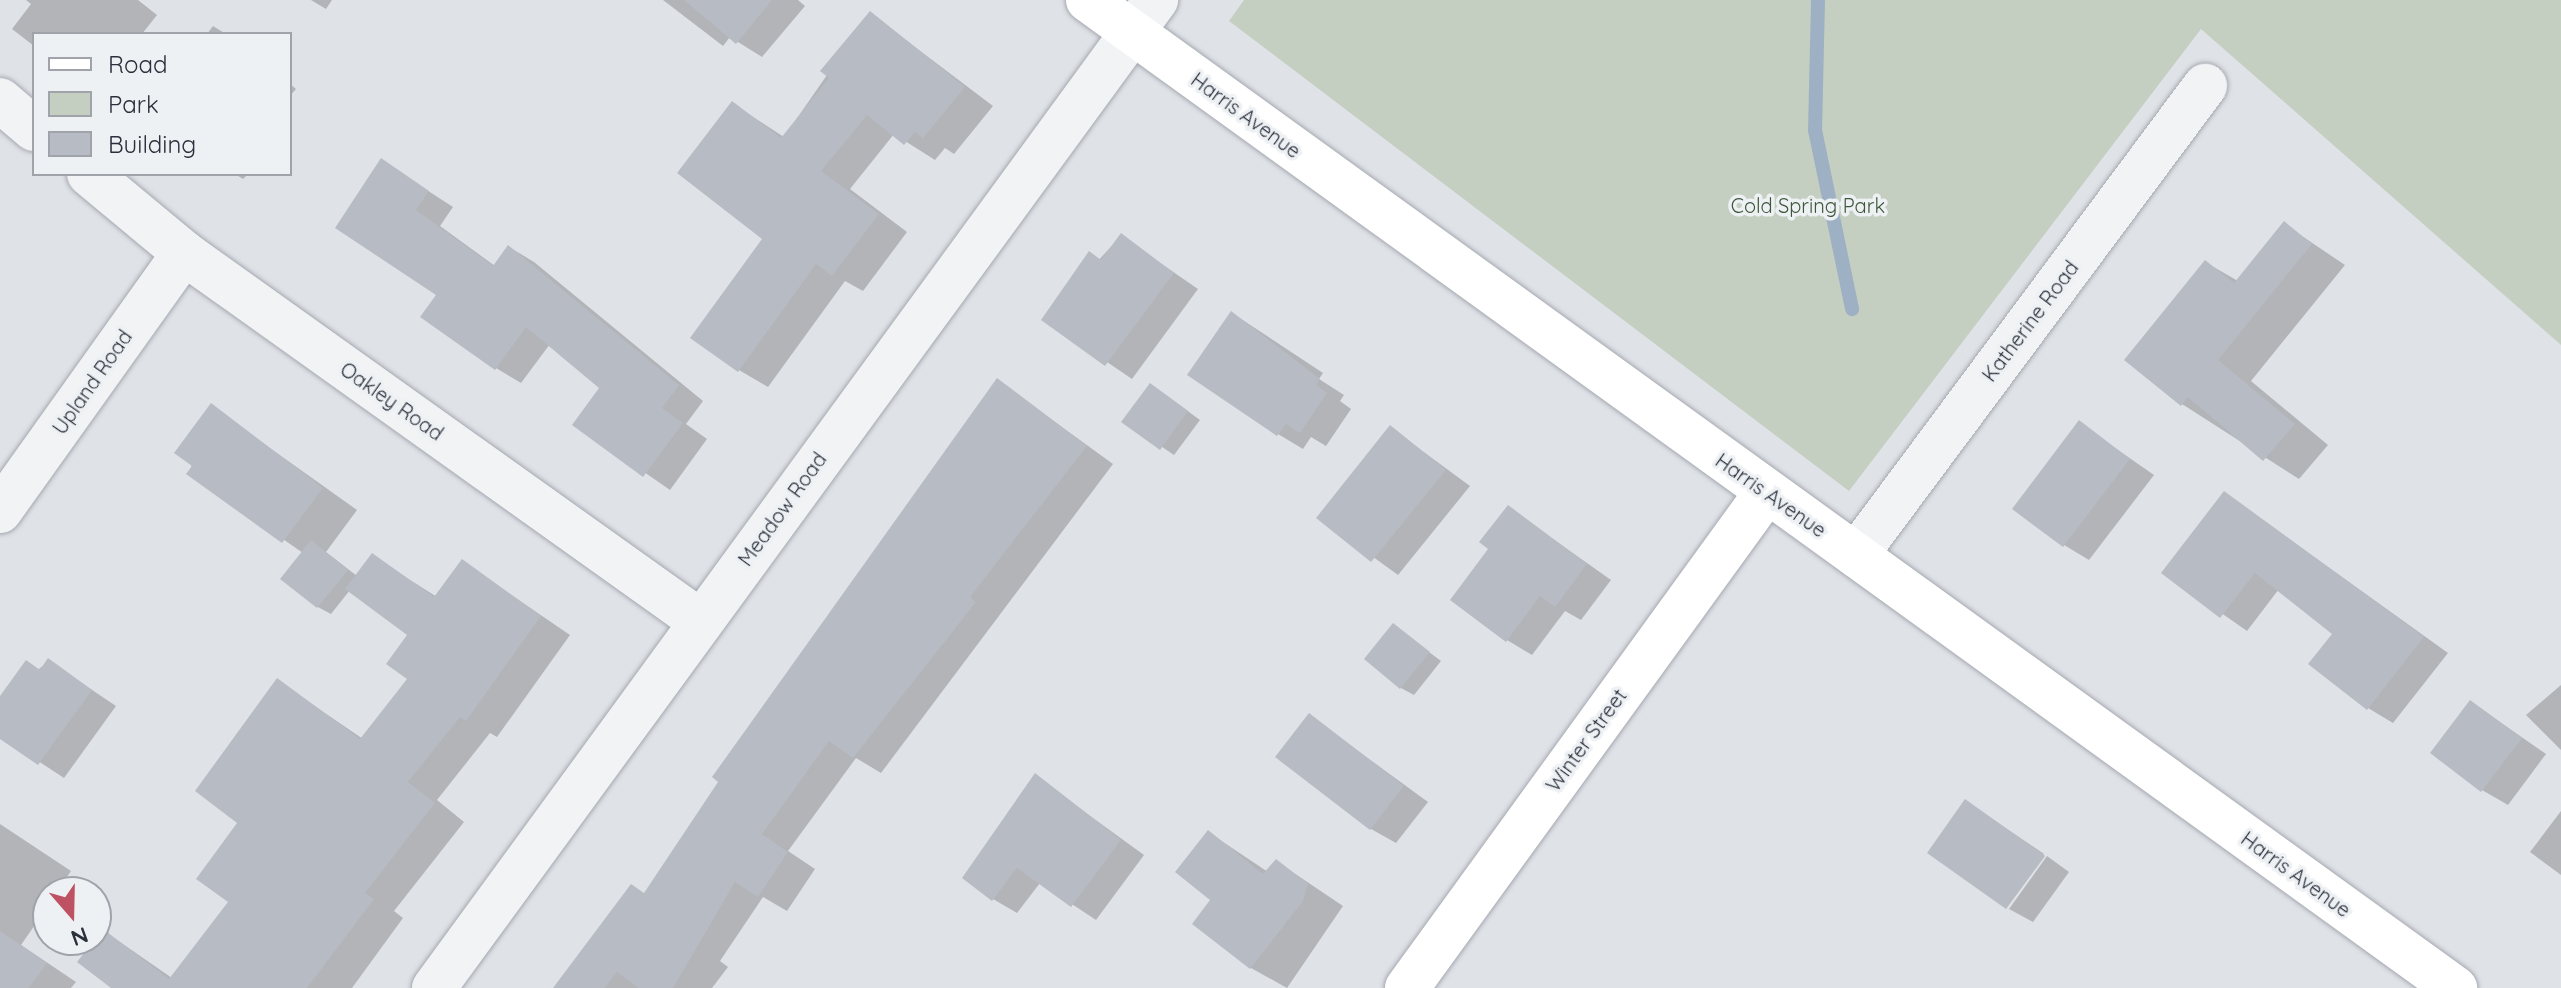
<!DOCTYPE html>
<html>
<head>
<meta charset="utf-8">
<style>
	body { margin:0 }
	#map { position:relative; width:2561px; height:988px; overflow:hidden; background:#dfe2e7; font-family:Quicksand,sans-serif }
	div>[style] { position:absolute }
	.green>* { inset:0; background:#c5cfc1 }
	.shadow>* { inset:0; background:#0003 }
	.stream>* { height:14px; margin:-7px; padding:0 7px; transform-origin:7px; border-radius:7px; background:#9eb0c3 }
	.building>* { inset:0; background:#b7bbc3 }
	.roads { filter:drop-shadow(0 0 2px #a5a9b0) drop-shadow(0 0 2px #a5a9b0) }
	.minor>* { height:44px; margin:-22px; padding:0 22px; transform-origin:22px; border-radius:22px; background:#f1f3f5 }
	.secondary>* { height:44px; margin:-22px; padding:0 22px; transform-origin:22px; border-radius:22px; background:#fff }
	span { translate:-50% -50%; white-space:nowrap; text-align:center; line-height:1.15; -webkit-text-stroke:7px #eef1f4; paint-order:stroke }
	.street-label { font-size:20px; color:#2a303c }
	.park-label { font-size:20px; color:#3e5639 }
	.legend { position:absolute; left:32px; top:32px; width:260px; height:144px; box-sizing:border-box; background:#eef1f4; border:2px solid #a0a4aa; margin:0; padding:10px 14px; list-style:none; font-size:24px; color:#2a303c }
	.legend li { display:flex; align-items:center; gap:16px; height:40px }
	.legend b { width:40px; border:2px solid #a0a4aa }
	.north { position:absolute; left:32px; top:876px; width:80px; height:80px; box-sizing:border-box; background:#eef1f4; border:2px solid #a0a4aa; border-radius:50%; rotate:160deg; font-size:22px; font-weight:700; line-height:32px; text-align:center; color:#2a303c }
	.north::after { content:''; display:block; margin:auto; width:28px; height:36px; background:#be5262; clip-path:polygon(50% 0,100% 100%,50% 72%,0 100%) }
</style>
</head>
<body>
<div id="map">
	<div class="green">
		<i style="clip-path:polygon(1244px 0,2561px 0,2561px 345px,2201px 29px,1849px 491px,1229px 21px)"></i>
	</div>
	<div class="shadow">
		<i style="clip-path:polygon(26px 0,138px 0,157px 15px,142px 34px,34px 34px,34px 46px,12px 29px,31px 4px)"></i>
		<i style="clip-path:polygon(311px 0,332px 0,326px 9px)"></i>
		<i style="clip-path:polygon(663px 0,798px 0,805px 6px,762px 57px,730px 37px,723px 46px)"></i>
		<i style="clip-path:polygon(870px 13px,993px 106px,954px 154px,945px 148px,935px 160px,894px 134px,850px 189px,907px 232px,863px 291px,845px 281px,768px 387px,739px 370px,764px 238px,733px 104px,784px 137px)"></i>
		<i style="clip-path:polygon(213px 26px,226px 34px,207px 34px)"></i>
		<i style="clip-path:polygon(290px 84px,296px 89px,290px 96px)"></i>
		<i style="clip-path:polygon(382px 161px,453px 207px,440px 226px,495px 266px,509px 247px,534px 262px,703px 401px,686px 424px,707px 439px,670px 490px,575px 424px,602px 387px,550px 344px,521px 383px,496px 368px,438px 294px)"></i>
		<i style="clip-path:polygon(235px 174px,248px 174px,243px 179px)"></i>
		<i style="clip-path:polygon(2284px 224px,2345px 265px,2251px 381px,2328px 445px,2299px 479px,2182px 404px,2205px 262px,2238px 281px)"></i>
		<i style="clip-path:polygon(1121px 236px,1198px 289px,1132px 379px,1044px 319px)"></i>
		<i style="clip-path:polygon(1232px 313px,1323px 373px,1319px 379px,1344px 395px,1340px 401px,1351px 409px,1326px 446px,1311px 437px,1303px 449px,1278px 434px)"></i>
		<i style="clip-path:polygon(997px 380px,1113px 464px,881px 773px,856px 758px,788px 851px,815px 869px,787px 911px,763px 897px,720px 961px,728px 967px,712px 988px,557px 988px,646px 894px)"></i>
		<i style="clip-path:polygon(1163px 393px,1200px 420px,1174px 455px,1124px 421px)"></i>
		<i style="clip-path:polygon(211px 406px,357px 510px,326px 552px,357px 576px,372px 556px,437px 597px,463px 562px,570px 635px,497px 737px,490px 733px,437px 800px,464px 822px,394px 911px,403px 918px,352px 988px,114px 988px,104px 931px,172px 978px,231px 902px,240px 822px,278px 681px,363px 739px,410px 679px,410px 634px,350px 590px,331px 614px,318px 607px,283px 579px,303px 553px,189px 474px)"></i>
		<i style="clip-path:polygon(2079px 423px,2154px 475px,2089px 560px,2064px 545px)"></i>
		<i style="clip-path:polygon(1391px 428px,1470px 486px,1398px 575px,1318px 517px)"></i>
		<i style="clip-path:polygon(2225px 493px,2448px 653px,2393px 723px,2368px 708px,2335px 633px,2279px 589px,2247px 631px,2164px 573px)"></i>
		<i style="clip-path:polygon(1509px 508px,1611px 580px,1581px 620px,1565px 611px,1532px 655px,1507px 640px,1491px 548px)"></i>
		<i style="clip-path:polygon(1394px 626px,1441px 661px,1414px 695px,1401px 688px)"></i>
		<i style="clip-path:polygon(49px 661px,116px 706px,64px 778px,0 736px,0 700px)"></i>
		<i style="clip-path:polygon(2561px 685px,2561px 750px,2526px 715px)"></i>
		<i style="clip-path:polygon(2471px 702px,2546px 754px,2508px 805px,2482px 790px)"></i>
		<i style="clip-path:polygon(1310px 716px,1428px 802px,1396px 843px,1371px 829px)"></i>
		<i style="clip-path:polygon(1035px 776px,1144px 855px,1096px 920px,1040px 883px,1017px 913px,993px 899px)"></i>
		<i style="clip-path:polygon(1966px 801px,2044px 854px,2006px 906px)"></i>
		<i style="clip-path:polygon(2561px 811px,2561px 875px,2530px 852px)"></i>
		<i style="clip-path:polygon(0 824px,71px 871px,57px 892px,48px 892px,48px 906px,21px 945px,76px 982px,71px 988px,0 988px)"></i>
		<i style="clip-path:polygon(1208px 832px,1268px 872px,1276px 861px,1343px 906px,1287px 988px,1251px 968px,1213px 899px)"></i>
		<i style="clip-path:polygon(2047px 856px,2069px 872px,2033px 922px,2009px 909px)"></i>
	</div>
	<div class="stream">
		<i style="left:1818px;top:0;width:130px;rotate:91.3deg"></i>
		<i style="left:1815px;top:130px;width:183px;rotate:78.3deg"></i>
	</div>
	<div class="building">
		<i style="clip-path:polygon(684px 0,772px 0,736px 44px)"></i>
		<i style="clip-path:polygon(870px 11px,965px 87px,923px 138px,915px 132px,904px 145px,867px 115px,821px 171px,879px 214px,832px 276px,816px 264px,738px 372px,690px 338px,762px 239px,677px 173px,732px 101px,781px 138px,829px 78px,820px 71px)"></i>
		<i style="clip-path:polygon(381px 158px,429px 191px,416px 210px,493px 266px,508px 245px,679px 385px,662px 408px,683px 423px,643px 477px,572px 425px,599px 388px,526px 327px,495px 370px,420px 317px,436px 295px,335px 228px)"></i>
		<i style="clip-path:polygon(2284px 221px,2312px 244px,2218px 360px,2295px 424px,2263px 461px,2188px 397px,2181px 406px,2124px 360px,2205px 260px,2234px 283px)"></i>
		<i style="clip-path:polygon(1121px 233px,1174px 273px,1105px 366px,1041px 320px,1089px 251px,1101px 260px)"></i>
		<i style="clip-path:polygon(1231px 311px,1320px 379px,1316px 385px,1327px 393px,1300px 433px,1286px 424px,1277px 436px,1187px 375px)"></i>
		<i style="clip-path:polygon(997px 378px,1087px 446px,970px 597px,976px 602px,853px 758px,829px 741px,762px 834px,788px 852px,758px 897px,735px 882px,673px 988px,638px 988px,617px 972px,605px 988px,553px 988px,631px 884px,644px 893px,718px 782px,712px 777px)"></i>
		<i style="clip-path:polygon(1150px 383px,1188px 411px,1160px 450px,1121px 422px)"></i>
		<i style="clip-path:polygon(211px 403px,323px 488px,282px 543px,186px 474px,192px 466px,174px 453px)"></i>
		<i style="clip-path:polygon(2079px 420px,2130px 459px,2063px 547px,2012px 509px)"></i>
		<i style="clip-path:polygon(1390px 425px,1446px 470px,1371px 562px,1316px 518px)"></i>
		<i style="clip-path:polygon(2224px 491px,2424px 637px,2367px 710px,2308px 664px,2332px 634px,2255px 573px,2220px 618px,2161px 573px)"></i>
		<i style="clip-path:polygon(1508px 505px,1587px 564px,1555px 607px,1540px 596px,1506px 642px,1450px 600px,1488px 549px,1479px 542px)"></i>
		<i style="clip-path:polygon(311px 540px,348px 570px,317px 608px,280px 579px)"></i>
		<i style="clip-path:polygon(372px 553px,434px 597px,462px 559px,541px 616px,466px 721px,460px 717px,408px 782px,435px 803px,365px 893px,374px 899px,307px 988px,111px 988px,77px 962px,103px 929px,169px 979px,228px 902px,196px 879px,237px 823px,195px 791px,277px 678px,360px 739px,407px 679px,386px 664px,407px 635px,345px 589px)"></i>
		<i style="clip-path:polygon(1393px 623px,1430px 652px,1400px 689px,1364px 659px)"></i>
		<i style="clip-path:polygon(48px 658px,92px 690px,38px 765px,0 739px,0 696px,26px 660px,40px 670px)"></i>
		<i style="clip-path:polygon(2470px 700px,2522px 738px,2481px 792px,2430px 753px)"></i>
		<i style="clip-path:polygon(1309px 713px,1404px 786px,1370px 830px,1275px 757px)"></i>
		<i style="clip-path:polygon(1035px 773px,1121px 840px,1071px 907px,1017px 868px,992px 901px,962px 878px)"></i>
		<i style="clip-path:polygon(1965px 799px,2045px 856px,2006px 909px,1927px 853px)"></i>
		<i style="clip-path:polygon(1208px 830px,1263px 874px,1276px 859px,1308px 884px,1303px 901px,1250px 969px,1192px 924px,1210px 900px,1175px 872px)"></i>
		<i style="clip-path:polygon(0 931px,47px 963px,29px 988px,0 988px)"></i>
	</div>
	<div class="roads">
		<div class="minor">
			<i style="left:0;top:100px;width:45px;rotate:40.5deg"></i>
			<i style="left:89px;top:174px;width:124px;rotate:39.7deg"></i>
			<i style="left:184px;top:253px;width:634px;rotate:35.5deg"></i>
			<i style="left:0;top:511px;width:317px;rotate:-54.5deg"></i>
			<i style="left:1856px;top:555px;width:585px;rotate:-53.35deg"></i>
			<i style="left:434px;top:988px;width:1224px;rotate:-53.84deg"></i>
		</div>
		<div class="secondary">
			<i style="left:1088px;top:0;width:1687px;rotate:35.86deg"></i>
			<i style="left:1407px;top:988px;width:611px;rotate:-54.05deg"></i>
		</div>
	</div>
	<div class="street-label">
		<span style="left:1246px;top:115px;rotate:36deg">Harris Avenue</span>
		<span style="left:2030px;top:321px;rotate:-53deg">Katherine Road</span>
		<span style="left:92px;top:382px;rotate:-55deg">Upland Road</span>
		<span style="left:392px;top:401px;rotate:35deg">Oakley Road</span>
		<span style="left:1771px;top:495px;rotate:35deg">Harris Avenue</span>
		<span style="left:782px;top:509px;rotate:-54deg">Meadow Road</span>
		<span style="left:1586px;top:740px;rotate:-54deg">Winter Street</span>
		<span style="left:2296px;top:874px;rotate:36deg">Harris Avenue</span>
	</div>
	<div class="park-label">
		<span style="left:1808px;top:205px">Cold Spring Park</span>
	</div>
	<ul class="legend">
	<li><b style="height:10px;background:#fff"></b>Road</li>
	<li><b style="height:22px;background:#c5cfc1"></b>Park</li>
	<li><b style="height:22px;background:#b7bbc3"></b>Building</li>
	</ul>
	<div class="north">N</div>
</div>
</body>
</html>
